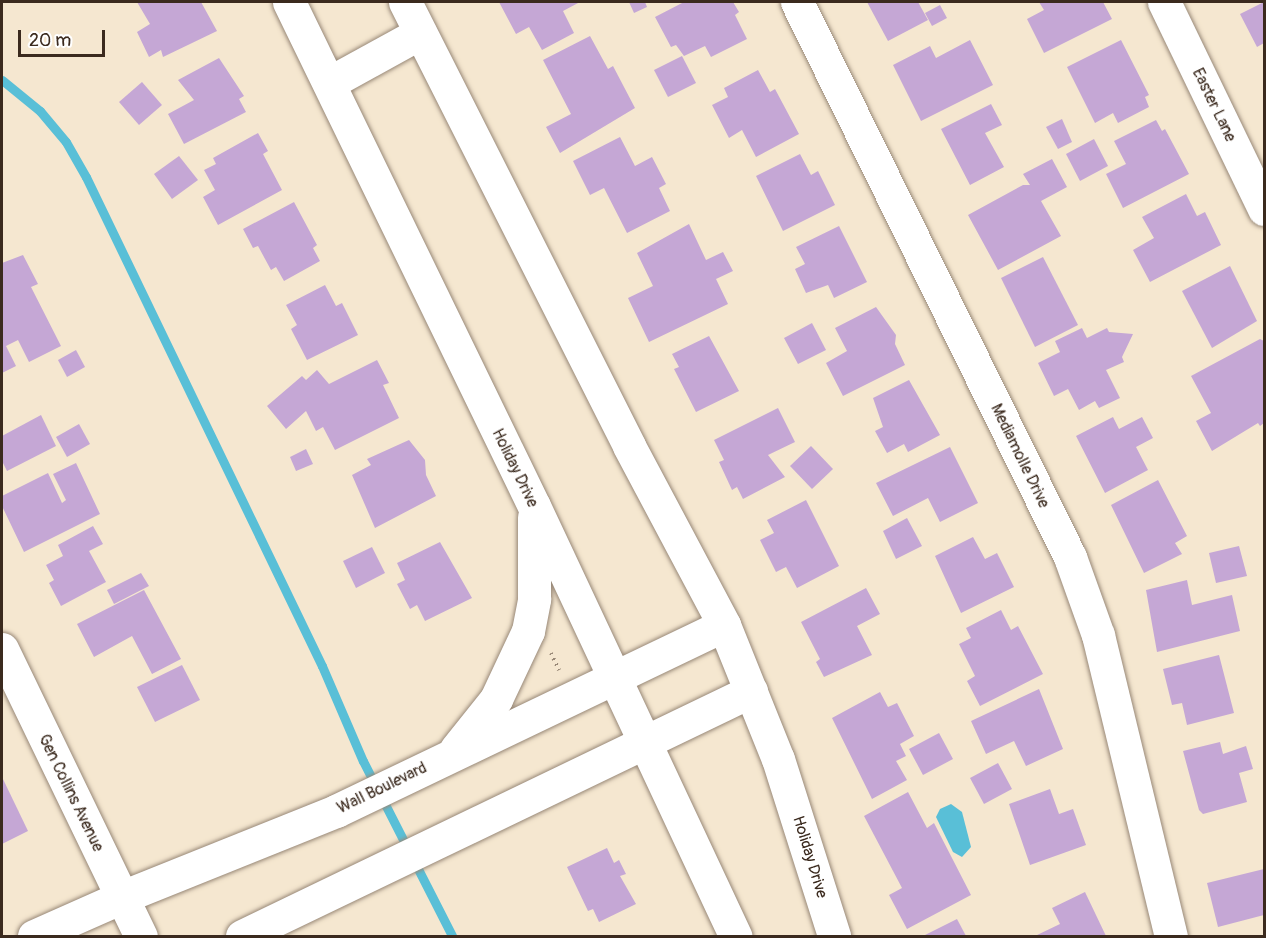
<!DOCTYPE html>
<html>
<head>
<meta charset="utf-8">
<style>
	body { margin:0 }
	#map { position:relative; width:1266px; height:938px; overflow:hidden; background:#f5e7d0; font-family:Pangolin,sans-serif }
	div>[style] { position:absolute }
	.water>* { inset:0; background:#59bfd7 }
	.stream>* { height:9px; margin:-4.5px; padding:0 4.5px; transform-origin:4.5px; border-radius:4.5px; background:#59bfd7 }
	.building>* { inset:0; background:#c5a7d5 }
	.path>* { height:4px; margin-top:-2px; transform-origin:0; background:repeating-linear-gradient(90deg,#988877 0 1.5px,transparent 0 6px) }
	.roads { filter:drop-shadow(0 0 2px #988877) drop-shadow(0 0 2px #988877) }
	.minor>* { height:33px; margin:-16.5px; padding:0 16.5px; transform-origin:16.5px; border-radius:16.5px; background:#fff }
	.tertiary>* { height:33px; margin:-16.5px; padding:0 16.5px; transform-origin:16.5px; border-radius:16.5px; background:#fff }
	span { translate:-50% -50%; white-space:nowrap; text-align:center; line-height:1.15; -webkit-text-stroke:4.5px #fff; paint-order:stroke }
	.street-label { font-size:16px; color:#3b2a1e }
	.frame { position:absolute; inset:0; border:3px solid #3b2a1e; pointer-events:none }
	.scale { position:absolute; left:18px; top:30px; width:87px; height:27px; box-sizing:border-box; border:3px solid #3b2a1e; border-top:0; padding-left:8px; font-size:18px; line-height:21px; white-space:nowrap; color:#3b2a1e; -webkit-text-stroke:4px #fff; paint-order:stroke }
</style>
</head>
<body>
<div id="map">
	<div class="water">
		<i style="clip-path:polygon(951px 804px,962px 812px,971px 847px,962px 857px,953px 852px,936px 817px,940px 809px)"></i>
	</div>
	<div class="stream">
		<i style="left:2px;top:80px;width:49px;rotate:39.2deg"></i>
		<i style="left:40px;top:111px;width:40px;rotate:50deg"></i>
		<i style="left:66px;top:142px;width:40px;rotate:60.3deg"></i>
		<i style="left:86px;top:177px;width:543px;rotate:64.24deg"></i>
		<i style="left:322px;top:666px;width:103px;rotate:66.7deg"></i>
		<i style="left:363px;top:761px;width:196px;rotate:63deg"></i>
	</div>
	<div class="building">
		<i style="clip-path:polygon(137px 2px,201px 2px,217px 31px,163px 57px,161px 50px,149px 57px,137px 32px,150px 24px)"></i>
		<i style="clip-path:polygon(499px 2px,580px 2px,563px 11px,574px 33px,542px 50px,529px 27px,516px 34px)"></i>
		<i style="clip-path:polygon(629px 2px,645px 2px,647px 7px,634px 13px)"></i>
		<i style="clip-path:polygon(684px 2px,733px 2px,739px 12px,735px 15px,747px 39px,711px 57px,705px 46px,684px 56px,676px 45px,671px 47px,655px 17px)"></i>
		<i style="clip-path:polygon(867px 2px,918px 2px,928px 20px,888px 41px)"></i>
		<i style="clip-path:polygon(1039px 2px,1103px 2px,1112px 19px,1044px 53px,1027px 19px,1044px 10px)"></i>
		<i style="clip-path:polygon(1264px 2px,1264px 43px,1257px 47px,1240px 14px)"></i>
		<i style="clip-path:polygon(940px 5px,947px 18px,932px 26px,925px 13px)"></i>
		<i style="clip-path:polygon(590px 36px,608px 69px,613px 66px,635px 108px,560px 153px,546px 127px,571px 114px,543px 60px)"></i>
		<i style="clip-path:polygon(970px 40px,993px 85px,921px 121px,893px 65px,930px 46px,936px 58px)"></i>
		<i style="clip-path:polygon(1121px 40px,1149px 95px,1145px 97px,1149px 107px,1118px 123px,1113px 113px,1095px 123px,1067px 67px)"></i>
		<i style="clip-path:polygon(682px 56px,696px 83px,668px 97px,654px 70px)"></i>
		<i style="clip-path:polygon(219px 58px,244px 96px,239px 99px,246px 112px,184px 144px,168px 114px,194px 100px,178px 80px)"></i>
		<i style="clip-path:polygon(758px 70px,770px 92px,775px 89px,799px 134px,756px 157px,742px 130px,729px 138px,712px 105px,728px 97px,724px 88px)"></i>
		<i style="clip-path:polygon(142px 82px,162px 105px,139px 125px,119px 102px)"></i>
		<i style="clip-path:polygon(991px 104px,1002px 125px,985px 133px,1004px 167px,970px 185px,941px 129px)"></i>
		<i style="clip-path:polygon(1062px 119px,1072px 142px,1058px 149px,1046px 127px)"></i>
		<i style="clip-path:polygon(1156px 120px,1162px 131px,1165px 129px,1189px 174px,1123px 208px,1106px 174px,1126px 164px,1114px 141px)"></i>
		<i style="clip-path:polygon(258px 133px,268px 151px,263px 154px,282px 190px,218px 225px,203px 197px,215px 190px,204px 170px,216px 164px,213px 158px)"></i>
		<i style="clip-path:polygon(620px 137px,635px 166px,652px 157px,666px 184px,659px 188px,670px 211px,627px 233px,604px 188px,590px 195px,573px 161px)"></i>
		<i style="clip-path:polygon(1094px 139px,1108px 166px,1080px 181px,1066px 154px)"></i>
		<i style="clip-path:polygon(800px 154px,811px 175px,818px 171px,835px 205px,783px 231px,756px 176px)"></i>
		<i style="clip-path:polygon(179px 156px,198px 180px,172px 199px,154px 174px)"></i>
		<i style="clip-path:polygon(1052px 159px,1067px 187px,1041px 201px,1061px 236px,998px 270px,968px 215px,1023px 185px,1030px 185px,1023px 174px)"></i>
		<i style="clip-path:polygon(1186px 194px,1197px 216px,1205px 212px,1221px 245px,1150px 282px,1133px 250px,1154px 238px,1142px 217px)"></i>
		<i style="clip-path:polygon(294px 202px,317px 245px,313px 248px,320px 261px,284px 281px,276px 267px,271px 270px,258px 246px,253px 248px,243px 229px)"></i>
		<i style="clip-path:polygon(689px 224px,706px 260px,723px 252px,733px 271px,716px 279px,728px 304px,649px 342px,628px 298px,653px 286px,637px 253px)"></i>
		<i style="clip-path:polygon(839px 226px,867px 282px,834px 298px,828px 285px,806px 293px,795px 269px,805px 264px,796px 247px)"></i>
		<i style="clip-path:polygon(23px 255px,38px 284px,31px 287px,61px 346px,29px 362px,18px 340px,6px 346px,16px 366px,2px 373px,2px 263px)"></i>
		<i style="clip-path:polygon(1043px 257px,1078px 325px,1035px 347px,1001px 278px)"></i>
		<i style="clip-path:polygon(1230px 266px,1257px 321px,1212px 348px,1182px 291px)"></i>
		<i style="clip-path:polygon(325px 285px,336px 306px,342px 303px,358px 335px,307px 360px,291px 329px,297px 325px,286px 305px)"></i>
		<i style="clip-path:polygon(876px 307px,896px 335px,895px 344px,905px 365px,843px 396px,826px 363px,847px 351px,835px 328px)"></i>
		<i style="clip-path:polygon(812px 323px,826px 350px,798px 364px,784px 338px)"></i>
		<i style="clip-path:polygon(1082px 328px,1087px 338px,1107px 328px,1109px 332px,1133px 334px,1122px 357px,1124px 362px,1106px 370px,1120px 398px,1099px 408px,1095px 401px,1079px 410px,1068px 389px,1054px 396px,1038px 363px,1060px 352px,1055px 341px)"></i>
		<i style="clip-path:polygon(709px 336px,739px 391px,696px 412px,674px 369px,679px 367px,672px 354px)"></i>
		<i style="clip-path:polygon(1260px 339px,1264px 341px,1264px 423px,1260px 426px,1258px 423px,1212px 451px,1196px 421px,1211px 413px,1191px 376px)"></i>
		<i style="clip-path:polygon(76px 350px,85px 367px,67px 377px,58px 360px)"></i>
		<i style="clip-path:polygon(377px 360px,389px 383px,383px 385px,399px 418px,335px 450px,323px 427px,316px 431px,306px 411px,286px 429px,267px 406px,302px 376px,306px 380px,317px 370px,329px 384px)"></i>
		<i style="clip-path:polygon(909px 380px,940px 435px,908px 452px,904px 444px,887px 453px,875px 431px,883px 427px,873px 398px)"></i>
		<i style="clip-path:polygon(778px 408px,795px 442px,768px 455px,785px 477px,743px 499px,737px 487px,732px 490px,719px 462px,724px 460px,714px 440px)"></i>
		<i style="clip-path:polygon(41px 415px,56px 446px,7px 471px,2px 461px,2px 436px)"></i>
		<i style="clip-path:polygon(1113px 417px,1119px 429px,1142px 417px,1153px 438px,1136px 447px,1148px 470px,1105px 493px,1076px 436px)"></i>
		<i style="clip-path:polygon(79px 424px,90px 444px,67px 457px,56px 437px)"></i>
		<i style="clip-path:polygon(409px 440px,425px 460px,426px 475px,436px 496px,375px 528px,352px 475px,371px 465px,367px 459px)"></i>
		<i style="clip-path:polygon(811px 446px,833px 469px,812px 489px,790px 466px)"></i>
		<i style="clip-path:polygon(950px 447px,978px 503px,940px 522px,928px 498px,893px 516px,876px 483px)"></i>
		<i style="clip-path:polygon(306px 449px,313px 464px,296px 471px,290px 457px)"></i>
		<i style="clip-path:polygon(76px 463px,100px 514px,24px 552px,2px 506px,2px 496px,48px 473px,62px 503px,66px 500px,53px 474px)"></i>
		<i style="clip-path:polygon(1158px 480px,1187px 536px,1175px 543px,1182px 554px,1144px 573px,1111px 505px)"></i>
		<i style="clip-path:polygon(806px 500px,839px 566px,797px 588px,786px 567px,776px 572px,760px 540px,774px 533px,767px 520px)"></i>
		<i style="clip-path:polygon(907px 518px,922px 546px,896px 559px,883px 531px)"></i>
		<i style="clip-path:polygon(93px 526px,103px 544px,89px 551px,106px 582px,61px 606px,49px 583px,54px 580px,46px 565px,63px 556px,58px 545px)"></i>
		<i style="clip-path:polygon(973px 537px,985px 559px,997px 553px,1014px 587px,961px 613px,935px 556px)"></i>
		<i style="clip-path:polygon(440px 542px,472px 598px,425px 621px,417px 605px,410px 609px,397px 584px,405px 580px,397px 563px)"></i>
		<i style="clip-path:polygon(1239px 546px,1247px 576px,1216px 583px,1209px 553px)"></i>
		<i style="clip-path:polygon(372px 547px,385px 573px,356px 588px,343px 561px)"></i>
		<i style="clip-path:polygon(141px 573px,149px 586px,114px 604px,107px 590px)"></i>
		<i style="clip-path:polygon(1187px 580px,1192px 605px,1232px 595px,1240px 631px,1157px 652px,1146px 590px)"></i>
		<i style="clip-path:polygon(866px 588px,880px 614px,857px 626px,872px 655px,824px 677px,816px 662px,820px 659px,801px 622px)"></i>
		<i style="clip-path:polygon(144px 590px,181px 659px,152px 674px,132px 636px,94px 657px,77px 624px)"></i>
		<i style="clip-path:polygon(1001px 610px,1011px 630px,1018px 626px,1043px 674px,980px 706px,967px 681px,975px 676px,959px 644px,971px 638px,966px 628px)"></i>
		<i style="clip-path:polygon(1219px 655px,1234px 713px,1187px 725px,1182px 703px,1172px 705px,1163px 669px)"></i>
		<i style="clip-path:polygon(182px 665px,200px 700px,155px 722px,137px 687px)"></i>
		<i style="clip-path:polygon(1039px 689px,1063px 749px,1026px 766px,1014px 741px,986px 754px,971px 721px)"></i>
		<i style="clip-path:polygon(880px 692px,888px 707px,897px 703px,914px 736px,900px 744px,906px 756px,896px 761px,907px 780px,872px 799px,832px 718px)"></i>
		<i style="clip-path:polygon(939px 733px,953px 759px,923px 775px,909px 749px)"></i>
		<i style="clip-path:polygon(1220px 742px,1223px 754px,1246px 746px,1253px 769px,1239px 773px,1247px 802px,1203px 814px,1199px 810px,1183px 751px)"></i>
		<i style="clip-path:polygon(998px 763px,1012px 789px,984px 804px,970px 778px)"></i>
		<i style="clip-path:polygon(2px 777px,28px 831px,2px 844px)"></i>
		<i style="clip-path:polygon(1050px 789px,1059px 814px,1073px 809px,1086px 845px,1030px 865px,1009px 804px)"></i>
		<i style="clip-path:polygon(908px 792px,927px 828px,934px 823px,971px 895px,907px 929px,889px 895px,902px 888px,864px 816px)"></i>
		<i style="clip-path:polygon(607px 848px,614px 863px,619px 860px,626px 874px,620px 876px,636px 904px,599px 922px,593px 909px,588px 911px,567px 867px)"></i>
		<i style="clip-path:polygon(1264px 869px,1264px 915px,1218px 927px,1207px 883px)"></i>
		<i style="clip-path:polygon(1085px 892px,1106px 936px,1035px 936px,1060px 924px,1052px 908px)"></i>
		<i style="clip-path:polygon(957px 919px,966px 936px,923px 936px)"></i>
	</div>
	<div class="path">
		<i style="left:551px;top:653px;width:19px;rotate:65deg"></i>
	</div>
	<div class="roads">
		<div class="minor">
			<i style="left:797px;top:2px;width:619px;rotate:63.81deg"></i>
			<i style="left:1070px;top:557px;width:83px;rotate:70.3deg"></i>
			<i style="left:1098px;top:635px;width:310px;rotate:76.4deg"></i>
			<i style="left:1164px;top:2px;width:230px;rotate:64.2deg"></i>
			<i style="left:2px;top:649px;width:319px;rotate:64.2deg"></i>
		</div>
		<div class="tertiary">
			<i style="left:289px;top:2px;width:560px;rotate:64.08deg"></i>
			<i style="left:534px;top:506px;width:475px;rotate:64.9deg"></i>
			<i style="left:405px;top:2px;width:497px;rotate:63.2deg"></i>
			<i style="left:629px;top:446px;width:203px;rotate:62deg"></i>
			<i style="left:724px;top:625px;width:144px;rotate:68.1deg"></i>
			<i style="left:778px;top:759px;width:186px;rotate:72.4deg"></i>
			<i style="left:329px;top:83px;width:104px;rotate:-28.8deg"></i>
			<i style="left:456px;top:749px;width:64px;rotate:-51.3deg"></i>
			<i style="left:496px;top:699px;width:75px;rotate:-64.8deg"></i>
			<i style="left:528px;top:631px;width:33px;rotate:-79deg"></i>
			<i style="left:534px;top:599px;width:82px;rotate:-90deg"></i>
			<i style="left:34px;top:936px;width:96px;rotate:-23.9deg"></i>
			<i style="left:122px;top:897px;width:231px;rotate:-21.9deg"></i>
			<i style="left:336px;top:811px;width:430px;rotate:-25.6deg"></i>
			<i style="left:242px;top:936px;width:565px;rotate:-25.7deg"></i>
		</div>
	</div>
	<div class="street-label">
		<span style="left:1214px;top:105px;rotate:64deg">Easter Lane</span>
		<span style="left:1020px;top:456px;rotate:64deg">Mediamolle Drive</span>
		<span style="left:515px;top:468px;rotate:64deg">Holiday Drive</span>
		<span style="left:382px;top:788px;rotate:-26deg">Wall Boulevard</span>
		<span style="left:71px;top:793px;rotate:64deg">Gen Collins Avenue</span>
		<span style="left:810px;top:857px;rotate:73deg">Holiday Drive</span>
	</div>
	<div class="frame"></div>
	<div class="scale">20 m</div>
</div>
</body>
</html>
